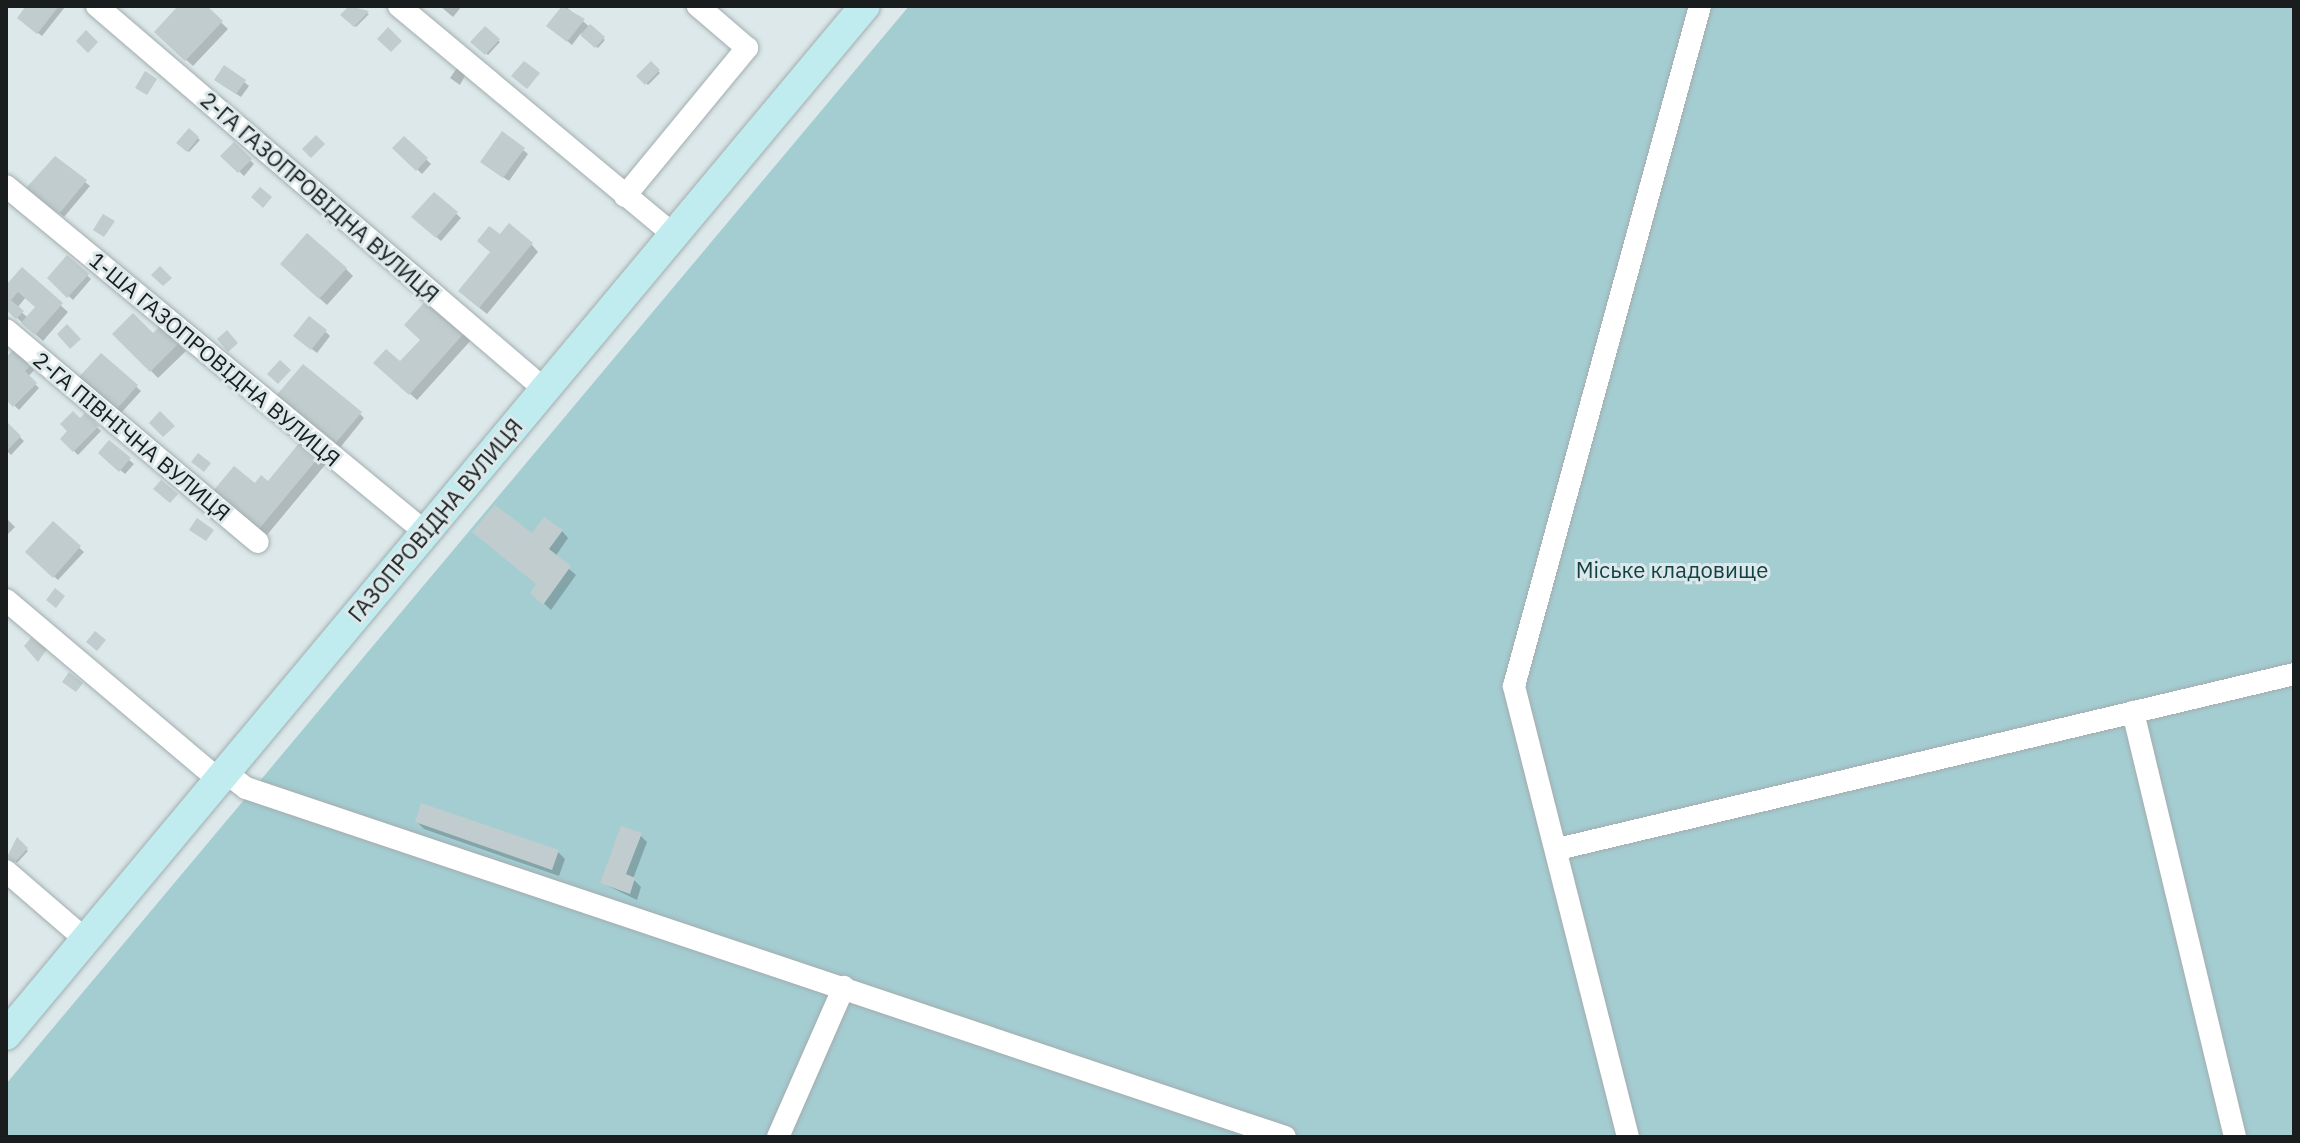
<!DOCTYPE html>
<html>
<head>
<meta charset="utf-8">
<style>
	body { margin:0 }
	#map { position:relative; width:2300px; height:1143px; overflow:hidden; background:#dce8e9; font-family:"IBM Plex Sans",sans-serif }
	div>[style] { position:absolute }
	.green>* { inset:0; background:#a4cdd2 }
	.shadow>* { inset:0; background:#0003 }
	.building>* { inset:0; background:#c0cccd }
	.roads { filter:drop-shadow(0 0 2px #a2adaf) drop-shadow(0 0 2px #a2adaf) }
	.minor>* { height:22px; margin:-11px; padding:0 11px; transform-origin:11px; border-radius:11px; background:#fff }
	.secondary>* { height:30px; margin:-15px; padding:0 15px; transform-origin:15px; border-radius:15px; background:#c0ebef }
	span { translate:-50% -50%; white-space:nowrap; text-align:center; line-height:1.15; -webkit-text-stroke:6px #dce8e9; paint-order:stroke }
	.street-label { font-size:22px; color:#191d1e }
	.park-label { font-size:22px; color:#124147 }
	.frame { position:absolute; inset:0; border:8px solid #191d1e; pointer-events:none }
</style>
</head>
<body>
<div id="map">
	<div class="green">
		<i style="clip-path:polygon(909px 6px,2294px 6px,2294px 1137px,6px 1137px,6px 1084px)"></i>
	</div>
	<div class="shadow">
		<i style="clip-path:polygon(29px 6px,64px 6px,65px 7px,42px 36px,24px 22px)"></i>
		<i style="clip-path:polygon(181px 6px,204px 6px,228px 29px,193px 66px,156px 32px)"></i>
		<i style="clip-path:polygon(351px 6px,369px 14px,356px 27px,343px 15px)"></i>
		<i style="clip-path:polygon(440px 6px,462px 6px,453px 17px)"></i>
		<i style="clip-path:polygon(565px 6px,605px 40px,598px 48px,581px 33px,572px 45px,549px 26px)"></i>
		<i style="clip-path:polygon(485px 28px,500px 42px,488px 55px,473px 42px)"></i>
		<i style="clip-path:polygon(651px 64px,660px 73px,648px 85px,639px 76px)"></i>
		<i style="clip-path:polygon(457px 68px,466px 74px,460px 85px,450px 78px)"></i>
		<i style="clip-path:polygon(244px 82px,249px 86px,241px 97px,221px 84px)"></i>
		<i style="clip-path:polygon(189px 131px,200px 140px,189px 152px,179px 143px)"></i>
		<i style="clip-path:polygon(503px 134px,528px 154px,509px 181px,487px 166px)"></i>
		<i style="clip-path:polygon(404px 138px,431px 164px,422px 174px,395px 148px)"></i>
		<i style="clip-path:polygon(234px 144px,254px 164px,244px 176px,223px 156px)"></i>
		<i style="clip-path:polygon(55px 158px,90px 186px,64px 217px,33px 192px)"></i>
		<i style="clip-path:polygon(434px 194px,461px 218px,441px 241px,418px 221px)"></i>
		<i style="clip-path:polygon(500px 237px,532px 245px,538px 252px,487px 314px,467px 298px)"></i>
		<i style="clip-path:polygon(68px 258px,91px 279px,73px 300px,49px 278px)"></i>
		<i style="clip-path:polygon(346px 269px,353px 276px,327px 305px,289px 271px)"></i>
		<i style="clip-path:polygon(evenodd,22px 270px,68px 312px,43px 341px,6px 308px,6px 288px,22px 270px,26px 297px,38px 307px,28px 318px,17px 308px,26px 297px)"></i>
		<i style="clip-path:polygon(429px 300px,472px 339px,417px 400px,383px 369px,401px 364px,422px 340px)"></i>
		<i style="clip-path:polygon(162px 327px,186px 351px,158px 378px,115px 334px,153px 336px)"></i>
		<i style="clip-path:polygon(326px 332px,330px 336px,317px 353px,300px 340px)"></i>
		<i style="clip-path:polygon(15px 351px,34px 370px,28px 377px,39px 388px,19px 410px,6px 397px,6px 360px)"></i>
		<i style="clip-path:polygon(101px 355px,141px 391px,121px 413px,81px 377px)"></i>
		<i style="clip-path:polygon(278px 397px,360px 414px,364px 418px,339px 449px)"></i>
		<i style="clip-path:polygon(85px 416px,101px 431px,78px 455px,62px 439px)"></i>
		<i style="clip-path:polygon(7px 425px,24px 441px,11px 455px,6px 450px)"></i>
		<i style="clip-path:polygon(109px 443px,134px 464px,125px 474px,100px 453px)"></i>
		<i style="clip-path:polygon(318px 458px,325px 465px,267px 535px,222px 498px,269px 484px)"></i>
		<i style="clip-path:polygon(6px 518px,15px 527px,6px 536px)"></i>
		<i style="clip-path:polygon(53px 524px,84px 552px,58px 580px,27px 552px)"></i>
		<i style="clip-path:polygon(562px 531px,568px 538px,555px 557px,576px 575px,551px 610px,533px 593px,538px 584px,533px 535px)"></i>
		<i style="clip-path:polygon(423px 805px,558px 852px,565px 859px,559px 876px,424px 829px,417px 822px)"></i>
		<i style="clip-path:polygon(640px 835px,647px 842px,633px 879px,641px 887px,637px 900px,602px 883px)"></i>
		<i style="clip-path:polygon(18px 840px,28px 851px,17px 863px,10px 857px)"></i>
	</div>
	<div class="building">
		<i style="clip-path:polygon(26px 6px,59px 6px,37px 34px,17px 18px)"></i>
		<i style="clip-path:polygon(178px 6px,207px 6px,223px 21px,185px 61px,154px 32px)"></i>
		<i style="clip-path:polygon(349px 6px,369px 11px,354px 27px,340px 15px)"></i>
		<i style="clip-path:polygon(562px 6px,585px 19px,567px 42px,546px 26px)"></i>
		<i style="clip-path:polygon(590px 24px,605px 37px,595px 48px,580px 35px)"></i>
		<i style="clip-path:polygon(485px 26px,500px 39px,485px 55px,470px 42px)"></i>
		<i style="clip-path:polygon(388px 27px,402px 41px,391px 52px,377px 39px)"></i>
		<i style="clip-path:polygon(86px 30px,98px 42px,88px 53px,76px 41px)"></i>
		<i style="clip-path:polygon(524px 61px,540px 73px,527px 89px,511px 76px)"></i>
		<i style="clip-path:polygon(651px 61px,660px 70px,645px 85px,636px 76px)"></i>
		<i style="clip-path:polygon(224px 65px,246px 80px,236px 94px,214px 80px)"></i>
		<i style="clip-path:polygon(145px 71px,157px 79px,147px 95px,135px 88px)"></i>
		<i style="clip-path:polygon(189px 128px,199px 137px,187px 152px,176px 143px)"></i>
		<i style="clip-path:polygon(502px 131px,525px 148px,503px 178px,480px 162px)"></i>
		<i style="clip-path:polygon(316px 135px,325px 144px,311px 158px,302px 149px)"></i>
		<i style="clip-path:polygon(404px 136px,428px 158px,416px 171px,392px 148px)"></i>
		<i style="clip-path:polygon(234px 142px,252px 159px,238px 173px,220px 156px)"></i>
		<i style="clip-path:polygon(55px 156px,87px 180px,59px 214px,26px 188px)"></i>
		<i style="clip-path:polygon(260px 187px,272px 197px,263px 208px,251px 197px)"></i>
		<i style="clip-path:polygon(434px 192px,458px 212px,436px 238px,411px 217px)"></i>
		<i style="clip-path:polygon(103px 214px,115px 221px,104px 237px,93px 230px)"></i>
		<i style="clip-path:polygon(509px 223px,533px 243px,479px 308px,458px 291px,490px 252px,477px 241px,489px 226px,500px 234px)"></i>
		<i style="clip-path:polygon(307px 233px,347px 268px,319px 299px,280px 264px)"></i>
		<i style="clip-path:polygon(67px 255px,89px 274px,67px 298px,47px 278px)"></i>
		<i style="clip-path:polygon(160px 266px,172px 278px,163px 286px,151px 275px)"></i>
		<i style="clip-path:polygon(22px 267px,63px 303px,35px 335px,21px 323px,35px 307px,18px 292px,11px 300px,24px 311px,16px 319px,6px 310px,6px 285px)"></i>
		<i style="clip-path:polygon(429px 297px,466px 331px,409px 395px,373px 363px,386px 349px,400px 361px,420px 340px,404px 325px)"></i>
		<i style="clip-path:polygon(133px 313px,153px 333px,162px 324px,180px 342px,150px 372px,112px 334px)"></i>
		<i style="clip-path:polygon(309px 316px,327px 330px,311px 350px,293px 336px)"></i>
		<i style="clip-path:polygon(67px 324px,81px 339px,70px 349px,57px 334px)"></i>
		<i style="clip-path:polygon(227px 330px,238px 343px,228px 352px,217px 339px)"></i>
		<i style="clip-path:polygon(15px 348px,32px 364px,25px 371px,37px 383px,13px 407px,6px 400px,6px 357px)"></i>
		<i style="clip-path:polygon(101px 353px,138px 385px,116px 410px,79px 377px)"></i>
		<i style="clip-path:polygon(280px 360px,291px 370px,278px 384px,267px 374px)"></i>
		<i style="clip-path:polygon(303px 364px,362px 412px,333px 446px,275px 397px)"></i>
		<i style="clip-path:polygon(73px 411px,80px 418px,85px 413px,99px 426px,73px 452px,60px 439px,67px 431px,60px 424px)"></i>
		<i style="clip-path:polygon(160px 411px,175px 426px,163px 437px,149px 423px)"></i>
		<i style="clip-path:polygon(6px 421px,21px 436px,6px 452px)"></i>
		<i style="clip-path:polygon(109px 440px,131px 458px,119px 472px,98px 453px)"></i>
		<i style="clip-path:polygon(300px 442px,319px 457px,259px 529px,213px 491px,234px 466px,255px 483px,261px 475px,268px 481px)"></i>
		<i style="clip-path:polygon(198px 453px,211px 463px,204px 472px,191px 462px)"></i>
		<i style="clip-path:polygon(161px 480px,178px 494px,170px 503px,153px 489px)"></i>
		<i style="clip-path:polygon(495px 505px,532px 533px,544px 517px,563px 530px,549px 549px,571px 566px,543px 605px,530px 593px,536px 584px,472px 532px)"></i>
		<i style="clip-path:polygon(197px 518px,214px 530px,206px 541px,189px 530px)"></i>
		<i style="clip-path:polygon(53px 521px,81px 546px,53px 578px,25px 552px)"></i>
		<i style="clip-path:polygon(55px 588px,65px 596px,56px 608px,46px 600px)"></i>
		<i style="clip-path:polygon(95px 631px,106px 640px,97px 651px,86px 642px)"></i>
		<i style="clip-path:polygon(31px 638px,47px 649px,38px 662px,24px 646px)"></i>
		<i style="clip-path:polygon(69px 672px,83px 683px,76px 692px,62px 682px)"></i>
		<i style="clip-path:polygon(421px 803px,559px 850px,552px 870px,415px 822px)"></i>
		<i style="clip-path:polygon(621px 826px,642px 833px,626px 874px,635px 878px,630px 894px,600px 883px)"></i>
		<i style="clip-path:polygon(17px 837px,28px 848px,14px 863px,7px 857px)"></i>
	</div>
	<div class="roads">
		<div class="minor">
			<i style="left:97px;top:6px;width:589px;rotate:40.59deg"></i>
			<i style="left:399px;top:6px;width:358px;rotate:39.8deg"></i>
			<i style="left:6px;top:186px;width:543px;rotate:39.55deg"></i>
			<i style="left:625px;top:196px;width:192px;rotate:-50.5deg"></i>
			<i style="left:747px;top:48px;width:65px;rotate:-139.4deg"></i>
			<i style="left:6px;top:330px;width:329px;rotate:40.1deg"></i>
			<i style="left:6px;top:600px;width:280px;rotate:40.2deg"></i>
			<i style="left:2133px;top:712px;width:437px;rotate:76.5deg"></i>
			<i style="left:226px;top:773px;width:25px;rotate:37deg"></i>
			<i style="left:246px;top:788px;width:1096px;rotate:18.57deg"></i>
			<i style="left:1558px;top:849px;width:757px;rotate:-13.37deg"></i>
			<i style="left:6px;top:871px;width:107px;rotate:40.8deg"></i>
			<i style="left:778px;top:1137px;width:164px;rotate:-66.3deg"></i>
			<i style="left:1628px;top:1137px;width:465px;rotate:-104.2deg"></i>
			<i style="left:1514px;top:686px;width:705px;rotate:-74.7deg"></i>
		</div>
		<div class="secondary">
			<i style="left:6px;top:1035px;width:1340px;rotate:-50.15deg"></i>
		</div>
	</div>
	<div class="street-label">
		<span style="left:320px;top:197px;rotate:41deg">2-ГА ГАЗОПРОВІДНА ВУЛИЦЯ</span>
		<span style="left:215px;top:359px;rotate:40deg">1-ША ГАЗОПРОВІДНА ВУЛИЦЯ</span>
		<span style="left:132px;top:436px;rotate:40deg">2-ГА ПІВНІЧНА ВУЛИЦЯ</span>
		<span style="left:435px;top:520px;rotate:-50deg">ГАЗОПРОВІДНА ВУЛИЦЯ</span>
	</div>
	<div class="park-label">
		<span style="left:1672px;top:570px">Міське кладовище</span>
	</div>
	<div class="frame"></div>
</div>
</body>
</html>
